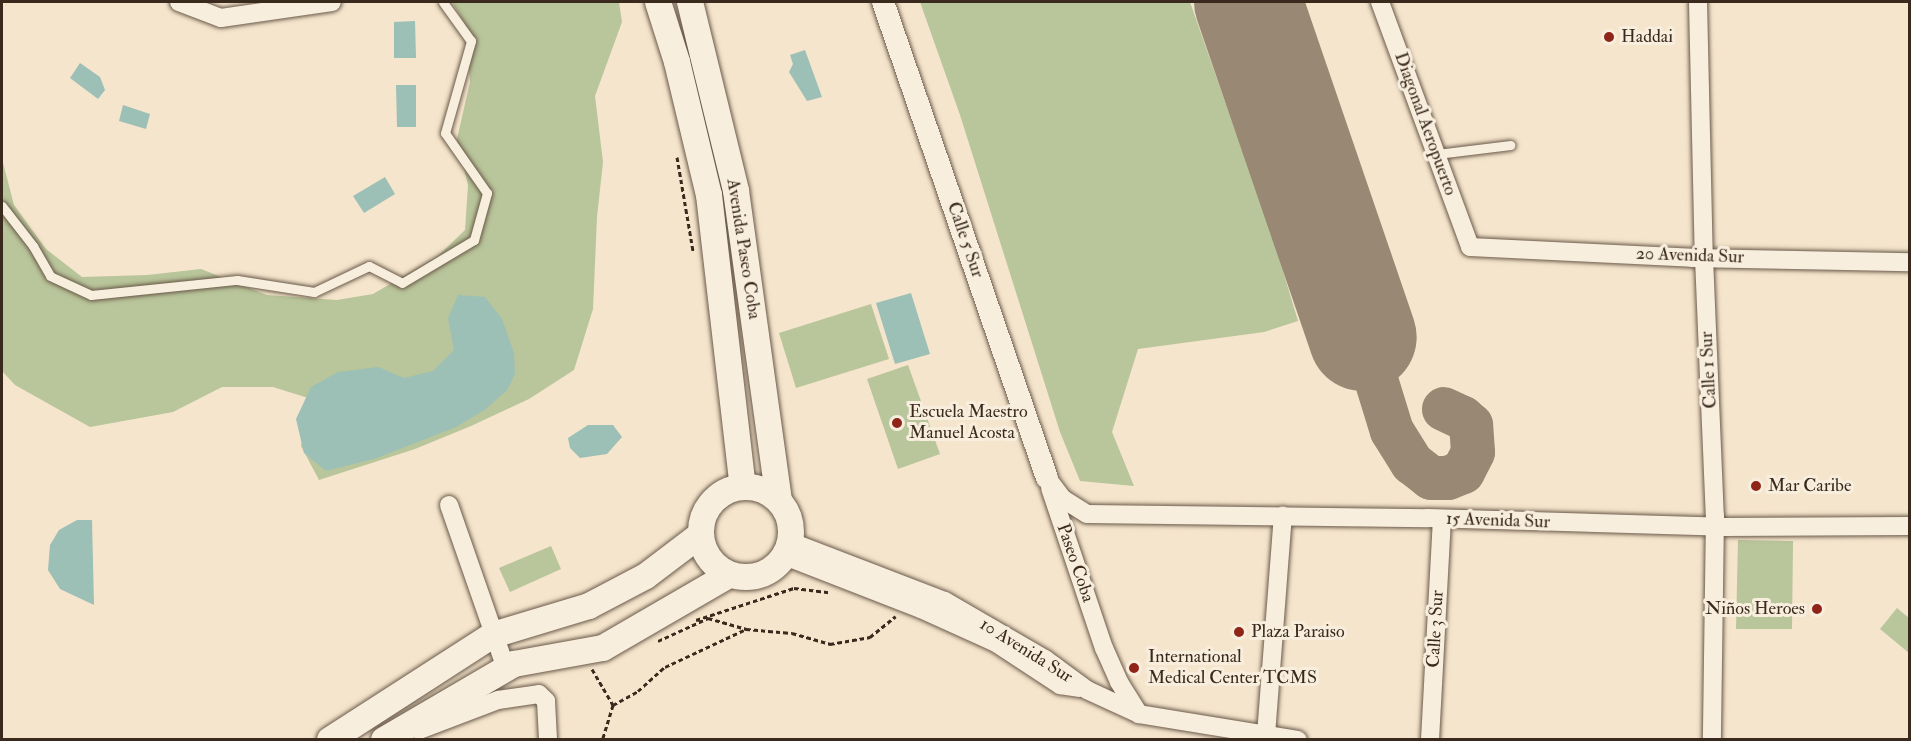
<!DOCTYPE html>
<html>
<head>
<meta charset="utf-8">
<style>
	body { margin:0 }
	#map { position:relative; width:1911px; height:741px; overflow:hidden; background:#f5e5cc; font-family:"IM FELL Double Pica",serif }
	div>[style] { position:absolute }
	.green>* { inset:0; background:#b9c59a }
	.water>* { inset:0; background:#9cbfb6 }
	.taxiway>* { height:44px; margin:-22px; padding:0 22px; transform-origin:22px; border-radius:22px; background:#988874 }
	.runway>* { height:108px; margin:-54px; padding:0 54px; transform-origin:54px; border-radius:54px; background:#988874 }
	.path>* { height:3px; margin-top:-1.5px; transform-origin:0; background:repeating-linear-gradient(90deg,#3a2a1d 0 4.5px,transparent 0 7.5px) }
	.roads { filter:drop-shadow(0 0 2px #695949) drop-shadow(0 0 2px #695949) }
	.service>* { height:9px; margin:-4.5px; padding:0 4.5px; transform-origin:4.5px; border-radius:4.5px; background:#f8eede }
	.minor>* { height:18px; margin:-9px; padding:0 9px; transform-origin:9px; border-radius:9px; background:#f8eede }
	.tertiary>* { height:22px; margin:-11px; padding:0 11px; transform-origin:11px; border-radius:11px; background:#f8eede }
	.secondary>* { height:26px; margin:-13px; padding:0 13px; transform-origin:13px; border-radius:13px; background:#f8eede }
	.secondary>.ring { margin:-13px; padding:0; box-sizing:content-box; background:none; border:26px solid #f8eede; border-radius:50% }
	.dots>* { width:16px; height:16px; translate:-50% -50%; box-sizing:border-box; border:3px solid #f8eede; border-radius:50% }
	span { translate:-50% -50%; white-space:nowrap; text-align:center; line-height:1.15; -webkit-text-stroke:6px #f8eede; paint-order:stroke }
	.poi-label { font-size:18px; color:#3a2a1d }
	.left { translate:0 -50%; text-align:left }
	.right { translate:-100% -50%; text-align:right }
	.street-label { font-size:18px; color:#3a2a1d }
	.frame { position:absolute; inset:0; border:3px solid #3a2a1d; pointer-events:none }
</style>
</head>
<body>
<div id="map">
	<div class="green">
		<i style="clip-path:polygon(452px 2px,619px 2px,622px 22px,595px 96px,603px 162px,597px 217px,593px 309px,574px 370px,529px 399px,471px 426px,415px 449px,319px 480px,301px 446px,308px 398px,273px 387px,222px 387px,173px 412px,90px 427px,15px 385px,2px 371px,2px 159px,14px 205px,46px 249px,82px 277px,147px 275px,201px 269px,267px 295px,337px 300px,373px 294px,438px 256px,465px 230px,468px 185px,457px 139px,470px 82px,465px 24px)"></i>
		<i style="clip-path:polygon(920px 2px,1190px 2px,1274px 241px,1298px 321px,1264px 332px,1138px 349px,1112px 432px,1134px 486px,1080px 481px,1060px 432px,960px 115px)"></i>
		<i style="clip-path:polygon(871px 304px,889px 359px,796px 388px,779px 333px)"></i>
		<i style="clip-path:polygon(908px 365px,940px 454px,898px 469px,867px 379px)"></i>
		<i style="clip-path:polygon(1738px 540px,1793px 541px,1792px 629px,1736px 629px)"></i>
		<i style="clip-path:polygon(551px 546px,561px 569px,510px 592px,499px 568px)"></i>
		<i style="clip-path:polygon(1897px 608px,1909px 618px,1909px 653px,1880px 629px)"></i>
	</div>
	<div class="water">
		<i style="clip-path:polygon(415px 21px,416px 58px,394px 58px,394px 22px)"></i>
		<i style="clip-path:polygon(805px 50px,822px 97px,807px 101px,789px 72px,793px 64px,790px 55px)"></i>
		<i style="clip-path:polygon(80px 63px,100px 77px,105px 90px,98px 99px,70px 78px)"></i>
		<i style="clip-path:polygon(396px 85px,416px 85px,416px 127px,397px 127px)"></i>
		<i style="clip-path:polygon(123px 105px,150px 114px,146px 129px,119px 121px)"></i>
		<i style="clip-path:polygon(385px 177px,395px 194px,364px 213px,353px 196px)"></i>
		<i style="clip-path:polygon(911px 293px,930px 354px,895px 364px,876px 303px)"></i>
		<i style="clip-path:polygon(458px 295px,485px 297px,502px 319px,514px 353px,515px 374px,507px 390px,486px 409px,456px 427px,377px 458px,326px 471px,304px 453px,296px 419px,311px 387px,338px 372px,378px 367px,404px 378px,433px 371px,454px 350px,448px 318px)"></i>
		<i style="clip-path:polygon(588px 425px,613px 425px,622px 437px,607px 454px,580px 458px,570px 448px,568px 438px)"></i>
		<i style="clip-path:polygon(77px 520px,92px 520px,94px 605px,60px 589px,48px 570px,50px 545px,59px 530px)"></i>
	</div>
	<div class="taxiway">
		<i style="left:1363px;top:337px;width:98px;rotate:72.9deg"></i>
		<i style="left:1392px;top:431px;width:38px;rotate:58deg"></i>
		<i style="left:1412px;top:463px;width:24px;rotate:38deg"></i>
		<i style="left:1431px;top:478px;width:17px"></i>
		<i style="left:1448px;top:478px;width:16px;rotate:-22deg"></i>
		<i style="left:1463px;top:472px;width:22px;rotate:-63deg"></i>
		<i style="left:1473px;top:452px;width:27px;rotate:-94deg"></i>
		<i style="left:1471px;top:425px;width:11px;rotate:-139deg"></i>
		<i style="left:1463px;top:418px;width:21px;rotate:-155deg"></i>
	</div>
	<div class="runway">
		<i style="left:1248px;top:2px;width:354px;rotate:71.1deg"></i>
	</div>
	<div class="path">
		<i style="left:677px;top:157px;width:95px;rotate:80.3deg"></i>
		<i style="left:700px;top:516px;width:36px;rotate:-52deg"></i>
		<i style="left:696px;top:620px;width:103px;rotate:-18.1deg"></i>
		<i style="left:794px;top:588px;width:35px;rotate:7deg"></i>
		<i style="left:658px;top:641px;width:55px;rotate:-24.7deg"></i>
		<i style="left:708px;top:618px;width:40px;rotate:16deg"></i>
		<i style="left:746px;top:629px;width:46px;rotate:5deg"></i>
		<i style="left:792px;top:633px;width:40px;rotate:16deg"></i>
		<i style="left:830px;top:644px;width:41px;rotate:-9.9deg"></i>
		<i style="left:870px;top:637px;width:33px;rotate:-39deg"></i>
		<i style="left:592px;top:669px;width:42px;rotate:59.7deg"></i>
		<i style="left:613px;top:705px;width:37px;rotate:107deg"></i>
		<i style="left:613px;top:705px;width:29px;rotate:-29deg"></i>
		<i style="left:638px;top:691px;width:36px;rotate:-42deg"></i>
		<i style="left:665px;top:667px;width:87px;rotate:-25.1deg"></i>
	</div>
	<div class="roads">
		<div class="service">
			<i style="left:1437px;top:154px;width:74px;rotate:-7deg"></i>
			<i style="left:2px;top:206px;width:51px;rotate:52.2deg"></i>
			<i style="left:33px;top:246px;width:34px;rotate:60deg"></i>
			<i style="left:50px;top:276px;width:45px;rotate:24.9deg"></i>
			<i style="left:91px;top:295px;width:147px;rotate:-5.9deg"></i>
			<i style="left:237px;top:280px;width:78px;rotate:8.9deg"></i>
			<i style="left:314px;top:292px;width:61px;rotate:-25.3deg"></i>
			<i style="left:369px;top:266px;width:37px;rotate:27deg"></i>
			<i style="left:402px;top:283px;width:84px;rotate:-30.8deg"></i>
			<i style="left:474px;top:240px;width:49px;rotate:-74.5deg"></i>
			<i style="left:487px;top:193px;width:73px;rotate:-125deg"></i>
			<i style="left:445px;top:133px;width:96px;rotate:-74.2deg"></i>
			<i style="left:471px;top:41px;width:48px;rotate:-125.7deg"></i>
		</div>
		<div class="minor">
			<i style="left:179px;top:2px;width:45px;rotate:20.9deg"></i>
			<i style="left:221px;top:18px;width:112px;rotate:-8.2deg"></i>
			<i style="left:1380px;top:2px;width:261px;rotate:69.8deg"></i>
			<i style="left:1470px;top:247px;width:222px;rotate:2.8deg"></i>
			<i style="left:1692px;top:258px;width:218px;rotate:1.1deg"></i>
			<i style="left:1698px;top:2px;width:256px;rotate:88.7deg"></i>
			<i style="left:1704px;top:258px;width:258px;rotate:87.6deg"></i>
			<i style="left:1715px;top:516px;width:224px;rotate:90.8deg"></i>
			<i style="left:1047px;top:478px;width:26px;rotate:53deg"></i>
			<i style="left:1063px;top:499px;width:28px;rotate:32deg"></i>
			<i style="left:1087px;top:514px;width:341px;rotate:0.7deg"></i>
			<i style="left:1428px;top:518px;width:295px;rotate:1.7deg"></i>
			<i style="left:1723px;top:527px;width:187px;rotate:-0.3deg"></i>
			<i style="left:1050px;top:488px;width:169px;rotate:71.4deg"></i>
			<i style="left:1104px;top:648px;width:37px;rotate:66deg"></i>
			<i style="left:1119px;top:682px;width:38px;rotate:58deg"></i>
			<i style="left:449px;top:505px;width:174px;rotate:70.8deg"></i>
			<i style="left:791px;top:542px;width:165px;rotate:21deg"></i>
			<i style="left:945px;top:601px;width:116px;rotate:30.1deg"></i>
			<i style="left:1045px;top:659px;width:52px;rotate:36.4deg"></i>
			<i style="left:1087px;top:690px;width:57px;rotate:24.8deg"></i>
			<i style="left:1139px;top:714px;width:161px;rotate:9.3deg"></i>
			<i style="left:785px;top:556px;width:146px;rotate:21.3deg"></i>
			<i style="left:921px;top:609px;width:82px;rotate:24.4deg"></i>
			<i style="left:996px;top:643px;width:77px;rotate:33.3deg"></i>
			<i style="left:1060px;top:685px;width:19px;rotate:9deg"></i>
			<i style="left:419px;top:730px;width:85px;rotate:-20.8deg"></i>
			<i style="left:498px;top:700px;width:41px;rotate:-8.3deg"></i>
			<i style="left:539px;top:694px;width:10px;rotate:45deg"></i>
			<i style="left:546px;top:701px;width:39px;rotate:87deg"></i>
			<i style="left:1266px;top:735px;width:220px;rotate:-85.6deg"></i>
			<i style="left:1430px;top:740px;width:221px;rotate:-86.9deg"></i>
		</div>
		<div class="tertiary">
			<i style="left:883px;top:2px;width:503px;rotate:70.99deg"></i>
		</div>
		<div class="secondary">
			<i style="left:658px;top:2px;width:63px;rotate:72.4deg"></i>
			<i style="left:677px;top:62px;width:137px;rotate:76.5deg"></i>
			<i style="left:709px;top:195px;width:294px;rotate:83.4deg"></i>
			<i style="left:690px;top:2px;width:195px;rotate:76.3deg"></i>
			<i style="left:736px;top:191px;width:313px;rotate:82.1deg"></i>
			<i class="ring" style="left:701px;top:487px;width:64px;height:64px"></i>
			<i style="left:330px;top:740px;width:194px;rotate:-32.8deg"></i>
			<i style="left:493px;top:635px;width:100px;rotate:-16.8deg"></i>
			<i style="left:589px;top:606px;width:64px;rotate:-27.8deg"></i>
			<i style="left:646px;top:576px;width:68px;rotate:-37.2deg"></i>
			<i style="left:384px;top:740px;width:151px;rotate:-30.3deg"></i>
			<i style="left:514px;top:664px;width:90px;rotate:-10.2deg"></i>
			<i style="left:603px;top:648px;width:146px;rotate:-30.1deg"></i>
		</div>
	</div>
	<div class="dots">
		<i style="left:1609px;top:37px;background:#8f2418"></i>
		<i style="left:897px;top:423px;background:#8f2418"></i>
		<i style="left:1756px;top:486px;background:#8f2418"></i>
		<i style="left:1817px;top:609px;background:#8f2418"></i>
		<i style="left:1239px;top:632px;background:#8f2418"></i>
		<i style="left:1134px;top:668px;background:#8f2418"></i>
	</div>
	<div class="poi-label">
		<span class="left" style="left:1621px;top:37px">Haddai</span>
		<span class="left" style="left:909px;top:423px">Escuela Maestro<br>Manuel Acosta</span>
		<span class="left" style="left:1768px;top:486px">Mar Caribe</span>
		<span class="right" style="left:1805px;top:609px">Niños Heroes</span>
		<span class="left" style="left:1251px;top:632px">Plaza Paraiso</span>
		<span class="left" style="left:1148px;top:668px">International<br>Medical Center TCMS</span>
	</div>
	<div class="street-label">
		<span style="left:1425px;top:124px;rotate:70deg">Diagonal Aeropuerto</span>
		<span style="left:965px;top:240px;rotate:71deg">Calle 5 Sur</span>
		<span style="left:743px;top:249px;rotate:81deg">Avenida Paseo Coba</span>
		<span style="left:1690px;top:256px;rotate:2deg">20 Avenida Sur</span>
		<span style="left:1709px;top:370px;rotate:-93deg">Calle 1 Sur</span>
		<span style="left:1498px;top:521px;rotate:2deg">15 Avenida Sur</span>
		<span style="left:1075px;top:563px;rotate:71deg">Paseo Coba</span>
		<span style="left:1436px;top:629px;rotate:-87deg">Calle 3 Sur</span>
		<span style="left:1026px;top:651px;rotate:32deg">10 Avenida Sur</span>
	</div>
	<div class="frame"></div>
</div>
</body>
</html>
